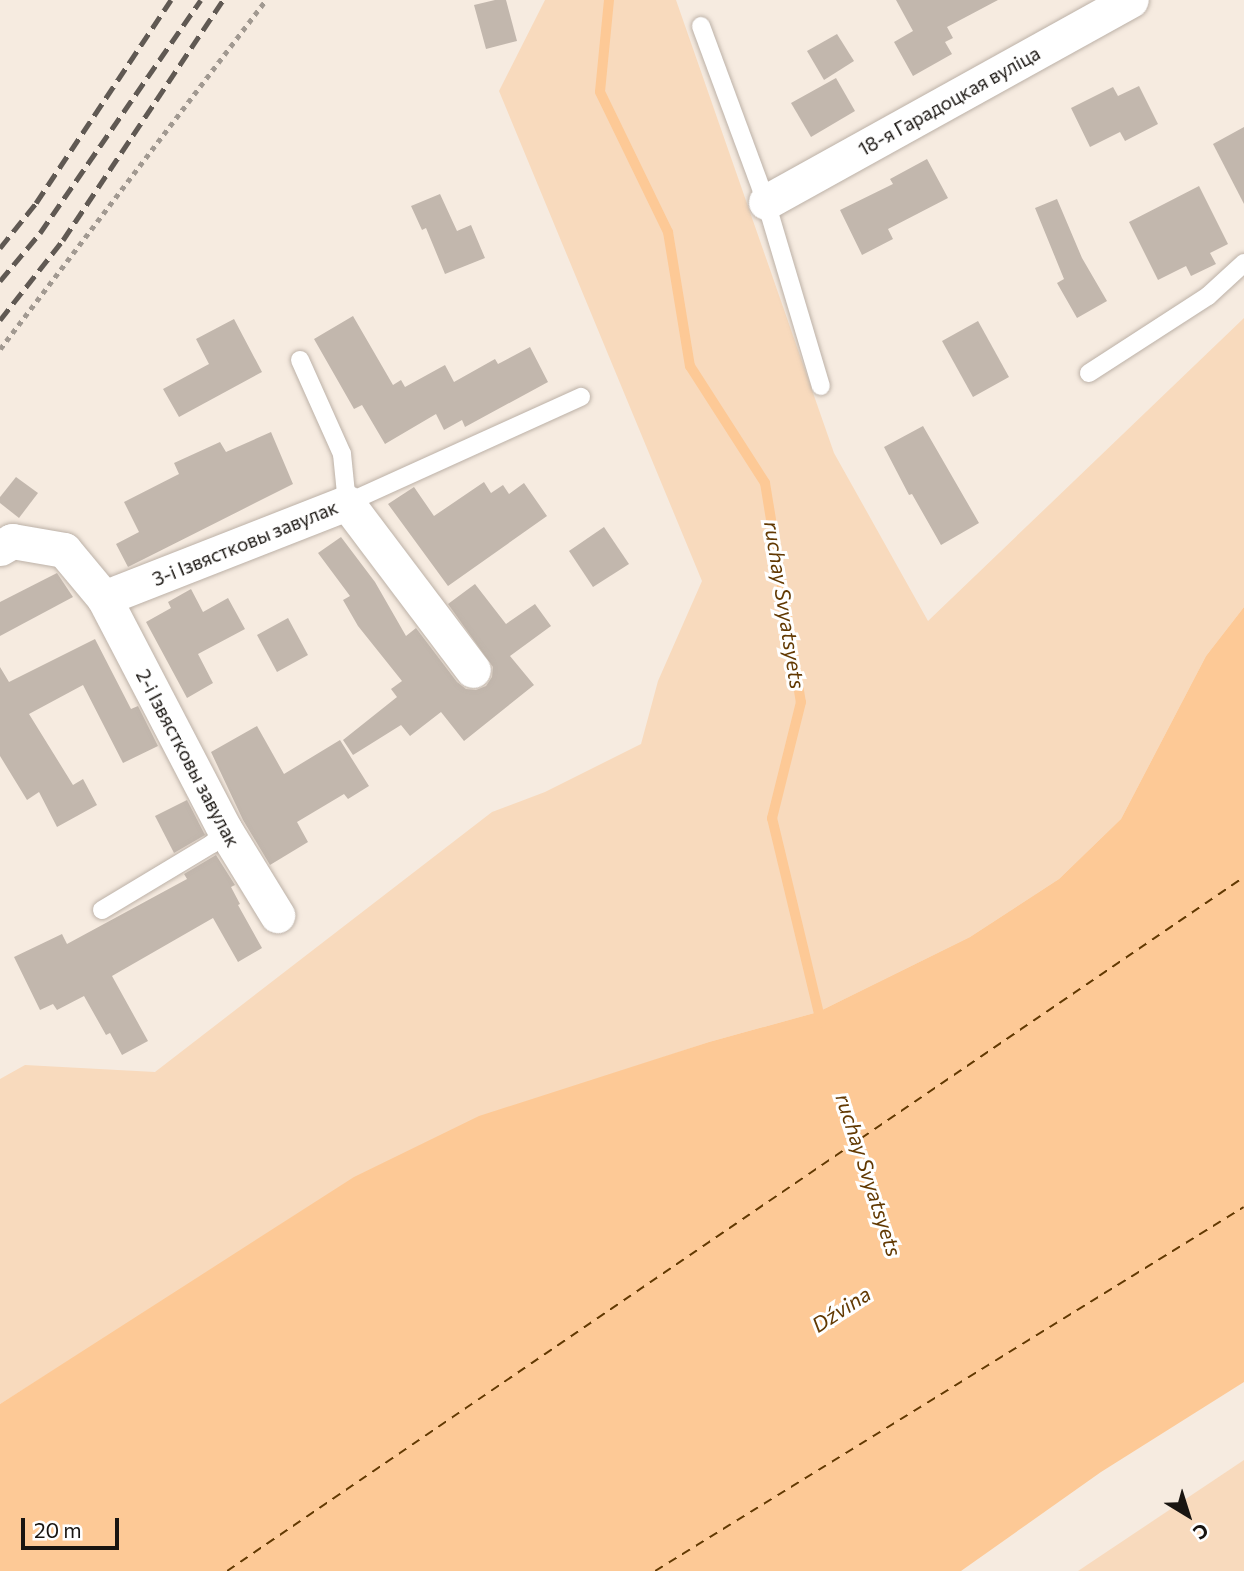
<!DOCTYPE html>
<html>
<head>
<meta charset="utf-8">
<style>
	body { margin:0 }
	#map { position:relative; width:1244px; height:1571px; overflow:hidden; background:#f6ebe0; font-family:Commissioner,sans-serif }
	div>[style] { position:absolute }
	.green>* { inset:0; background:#f8dabd }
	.water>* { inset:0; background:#fdc996 }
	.stream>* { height:10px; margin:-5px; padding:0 5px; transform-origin:5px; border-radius:5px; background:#fdc996 }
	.ferry>* { height:2px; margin-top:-1px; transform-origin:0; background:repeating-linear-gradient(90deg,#623902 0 9px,transparent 0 16px) }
	.building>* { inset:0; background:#c2b7ad }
	.path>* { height:4.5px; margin-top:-2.25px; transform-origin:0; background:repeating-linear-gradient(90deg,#a19991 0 5px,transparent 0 10px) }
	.roads { filter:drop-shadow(0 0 2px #bcb1a7) drop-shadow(0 0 2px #bcb1a7) }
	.service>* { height:18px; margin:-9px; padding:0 9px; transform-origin:9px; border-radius:9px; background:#fff }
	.minor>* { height:35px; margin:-17.5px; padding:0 17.5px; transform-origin:17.5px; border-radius:17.5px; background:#fff }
	.rail>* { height:5px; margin-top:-2.5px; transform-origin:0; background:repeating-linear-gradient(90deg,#605953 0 14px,transparent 0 21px) }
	span { translate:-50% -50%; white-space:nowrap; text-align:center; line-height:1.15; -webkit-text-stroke:6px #fff; paint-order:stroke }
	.street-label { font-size:19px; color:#191511 }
	.water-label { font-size:21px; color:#623902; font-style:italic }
	.north { position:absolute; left:1153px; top:1480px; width:70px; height:70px; -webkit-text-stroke:5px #fff; paint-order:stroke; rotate:142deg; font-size:19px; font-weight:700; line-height:28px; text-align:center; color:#191511 }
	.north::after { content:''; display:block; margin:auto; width:24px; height:32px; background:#191511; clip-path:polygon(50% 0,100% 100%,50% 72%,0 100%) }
	.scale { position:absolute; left:21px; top:1518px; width:98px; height:32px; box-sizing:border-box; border:4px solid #191511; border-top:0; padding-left:9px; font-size:21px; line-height:24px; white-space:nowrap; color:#191511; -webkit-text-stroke:5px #fff; paint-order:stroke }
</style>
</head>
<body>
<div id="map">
	<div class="green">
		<i style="clip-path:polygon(545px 0,676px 0,834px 453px,928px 621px,1244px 318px,1244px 607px,1206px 656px,1121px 819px,1059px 879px,970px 937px,818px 1012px,709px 1042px,601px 1078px,89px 1348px,0 1404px,0 1079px,25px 1065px,155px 1072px,492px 812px,545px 792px,641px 744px,658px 681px,702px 581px,499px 91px)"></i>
		<i style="clip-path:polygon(1244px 1460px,1244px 1571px,1078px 1571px)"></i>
	</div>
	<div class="water">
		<i style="clip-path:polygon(1244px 607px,1244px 1382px,1101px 1472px,961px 1571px,0 1571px,0 1404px,354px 1177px,479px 1116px,709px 1042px,818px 1012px,970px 937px,1059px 879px,1121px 819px,1206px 656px)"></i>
	</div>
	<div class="stream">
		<i style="left:609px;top:0;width:92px;rotate:95.6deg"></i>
		<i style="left:600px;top:92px;width:156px;rotate:64.1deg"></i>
		<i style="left:668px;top:232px;width:136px;rotate:80.7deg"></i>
		<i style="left:690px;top:366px;width:139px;rotate:57.3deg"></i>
		<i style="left:765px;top:483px;width:222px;rotate:80.7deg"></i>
		<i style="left:801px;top:702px;width:120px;rotate:104deg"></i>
		<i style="left:772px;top:818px;width:210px;rotate:76.5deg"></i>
	</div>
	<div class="ferry">
		<i style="left:227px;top:1571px;width:1231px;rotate:-34.31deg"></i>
		<i style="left:655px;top:1571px;width:692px;rotate:-31.72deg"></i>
	</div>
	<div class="building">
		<i style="clip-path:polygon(495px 0,506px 0,517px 41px,486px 49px,474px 5px)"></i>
		<i style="clip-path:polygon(896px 0,998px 0,947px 27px,953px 38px,945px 42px,952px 54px,913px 76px,894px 42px,913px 31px)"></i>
		<i style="clip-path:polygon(837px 34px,854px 61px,824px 80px,807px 51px)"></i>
		<i style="clip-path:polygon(836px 78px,855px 111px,811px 137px,791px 103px)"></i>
		<i style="clip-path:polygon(1139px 86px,1158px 124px,1125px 141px,1120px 132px,1090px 147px,1071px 108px,1113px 87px,1118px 96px)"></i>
		<i style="clip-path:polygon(1244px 127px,1244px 204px,1213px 144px)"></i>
		<i style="clip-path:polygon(927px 159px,948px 198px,888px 229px,893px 239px,862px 255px,840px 210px,893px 184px,890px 179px)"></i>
		<i style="clip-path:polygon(1199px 186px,1228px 244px,1210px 253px,1216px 264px,1191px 276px,1186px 266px,1158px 280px,1129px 222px)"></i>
		<i style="clip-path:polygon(440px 194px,457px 231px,471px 225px,485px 258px,445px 274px,426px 228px,422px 230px,411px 206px)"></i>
		<i style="clip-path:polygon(1057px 199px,1082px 258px,1107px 301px,1077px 318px,1057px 283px,1064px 279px,1035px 208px)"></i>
		<i style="clip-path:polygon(353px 316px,393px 385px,401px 380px,405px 387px,445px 365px,454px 382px,495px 359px,498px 364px,530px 347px,548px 382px,465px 427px,462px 420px,444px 430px,436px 414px,385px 444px,362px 405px,354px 409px,314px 339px)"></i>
		<i style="clip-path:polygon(234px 319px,262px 372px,179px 417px,163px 389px,209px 364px,196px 339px)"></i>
		<i style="clip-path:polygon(978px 321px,1009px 377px,973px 397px,942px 341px)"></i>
		<i style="clip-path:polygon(923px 426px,979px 523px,941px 545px,912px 494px,909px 495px,884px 447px)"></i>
		<i style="clip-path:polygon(271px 432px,293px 484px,128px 567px,116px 544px,139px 532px,124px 502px,179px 474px,174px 463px,220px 442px,226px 452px)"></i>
		<i style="clip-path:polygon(16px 477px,38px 493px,19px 518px,0 503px,0 497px)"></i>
		<i style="clip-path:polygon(484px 482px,491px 493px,503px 485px,509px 494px,524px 483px,547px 516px,448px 586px,388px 504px,414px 487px,434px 516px)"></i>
		<i style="clip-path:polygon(604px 527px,629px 564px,593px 587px,569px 551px)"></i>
		<i style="clip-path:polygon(341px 537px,375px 582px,406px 636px,416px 628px,457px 682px,466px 689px,476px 690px,486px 686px,492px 677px,493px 667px,448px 604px,475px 584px,506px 624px,535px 604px,551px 626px,510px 656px,534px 685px,464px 741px,441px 712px,410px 736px,401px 725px,353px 755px,343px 740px,397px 697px,391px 689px,402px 681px,358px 626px,343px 600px,350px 596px,318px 553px)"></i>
		<i style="clip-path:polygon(57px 573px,73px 597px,0 636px,0 602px)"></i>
		<i style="clip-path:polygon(191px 589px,203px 612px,228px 598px,245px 629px,198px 654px,213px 683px,187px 698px,146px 622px,171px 608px,168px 602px)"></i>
		<i style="clip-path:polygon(288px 618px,308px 655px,277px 672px,257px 635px)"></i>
		<i style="clip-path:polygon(95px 639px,131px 709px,138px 706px,158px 746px,123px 763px,83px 685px,29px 714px,73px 785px,83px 779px,97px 805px,57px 827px,39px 792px,27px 800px,0 756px,0 667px,9px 682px)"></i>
		<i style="clip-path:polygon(257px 726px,284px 774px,340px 740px,369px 786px,348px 799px,344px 794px,297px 822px,308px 842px,270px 865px,243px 820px,211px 752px)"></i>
		<i style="clip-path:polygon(187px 800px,205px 835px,174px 853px,155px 816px)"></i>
		<i style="clip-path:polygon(216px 855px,235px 885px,231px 887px,240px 904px,238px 905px,262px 948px,238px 962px,213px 918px,112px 976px,148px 1041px,122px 1055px,110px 1033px,106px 1035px,84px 996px,57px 1010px,53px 1004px,40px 1010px,14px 957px,62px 934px,67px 944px,187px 879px,184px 874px)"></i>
	</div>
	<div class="path">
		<i style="left:0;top:349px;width:439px;rotate:-52.7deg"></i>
	</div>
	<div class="roads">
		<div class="service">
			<i style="left:701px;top:26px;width:188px;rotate:69.7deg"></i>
			<i style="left:766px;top:202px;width:192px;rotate:73.4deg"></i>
			<i style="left:300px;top:360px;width:103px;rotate:65.9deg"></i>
			<i style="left:342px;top:454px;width:49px;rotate:84.2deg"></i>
			<i style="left:347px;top:503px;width:257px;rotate:-24.4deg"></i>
			<i style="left:1089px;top:373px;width:142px;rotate:-32.9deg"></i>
			<i style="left:1208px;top:296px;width:49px;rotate:-42.5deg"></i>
			<i style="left:102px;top:910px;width:128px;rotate:-31deg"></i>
			<i style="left:212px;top:844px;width:19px;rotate:-47deg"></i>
		</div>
		<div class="minor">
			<i style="left:766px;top:202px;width:417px;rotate:-29deg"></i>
			<i style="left:0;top:548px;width:14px;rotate:-30deg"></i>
			<i style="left:12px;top:541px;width:53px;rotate:9.8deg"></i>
			<i style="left:64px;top:550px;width:62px;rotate:50.2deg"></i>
			<i style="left:104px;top:598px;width:262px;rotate:62.5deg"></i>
			<i style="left:225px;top:830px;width:100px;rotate:58.5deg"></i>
			<i style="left:104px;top:598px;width:261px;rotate:-21.4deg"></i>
			<i style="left:347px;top:503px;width:209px;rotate:53deg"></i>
		</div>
	</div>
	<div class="rail">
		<i style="left:0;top:248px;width:58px;rotate:-51.3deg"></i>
		<i style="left:36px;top:203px;width:244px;rotate:-56.4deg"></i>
		<i style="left:0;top:281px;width:62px;rotate:-50.2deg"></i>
		<i style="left:40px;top:233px;width:283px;rotate:-55.4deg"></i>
		<i style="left:0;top:320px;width:102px;rotate:-51.8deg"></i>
		<i style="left:63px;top:240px;width:288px;rotate:-56.3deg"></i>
	</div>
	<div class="street-label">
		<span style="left:949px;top:101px;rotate:-29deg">18-я Гарадоцкая вуліца</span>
		<span style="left:245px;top:543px;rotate:-22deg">3-і Ізвястковы завулак</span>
		<span style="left:188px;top:758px;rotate:62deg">2-і Ізвястковы завулак</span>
	</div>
	<div class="water-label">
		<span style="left:785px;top:605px;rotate:81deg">ruchay Svyatsyets</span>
		<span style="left:869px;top:1175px;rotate:72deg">ruchay Svyatsyets</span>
		<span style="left:841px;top:1309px;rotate:-33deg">Dźvina</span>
	</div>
	<div class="north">С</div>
	<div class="scale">20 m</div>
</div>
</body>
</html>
